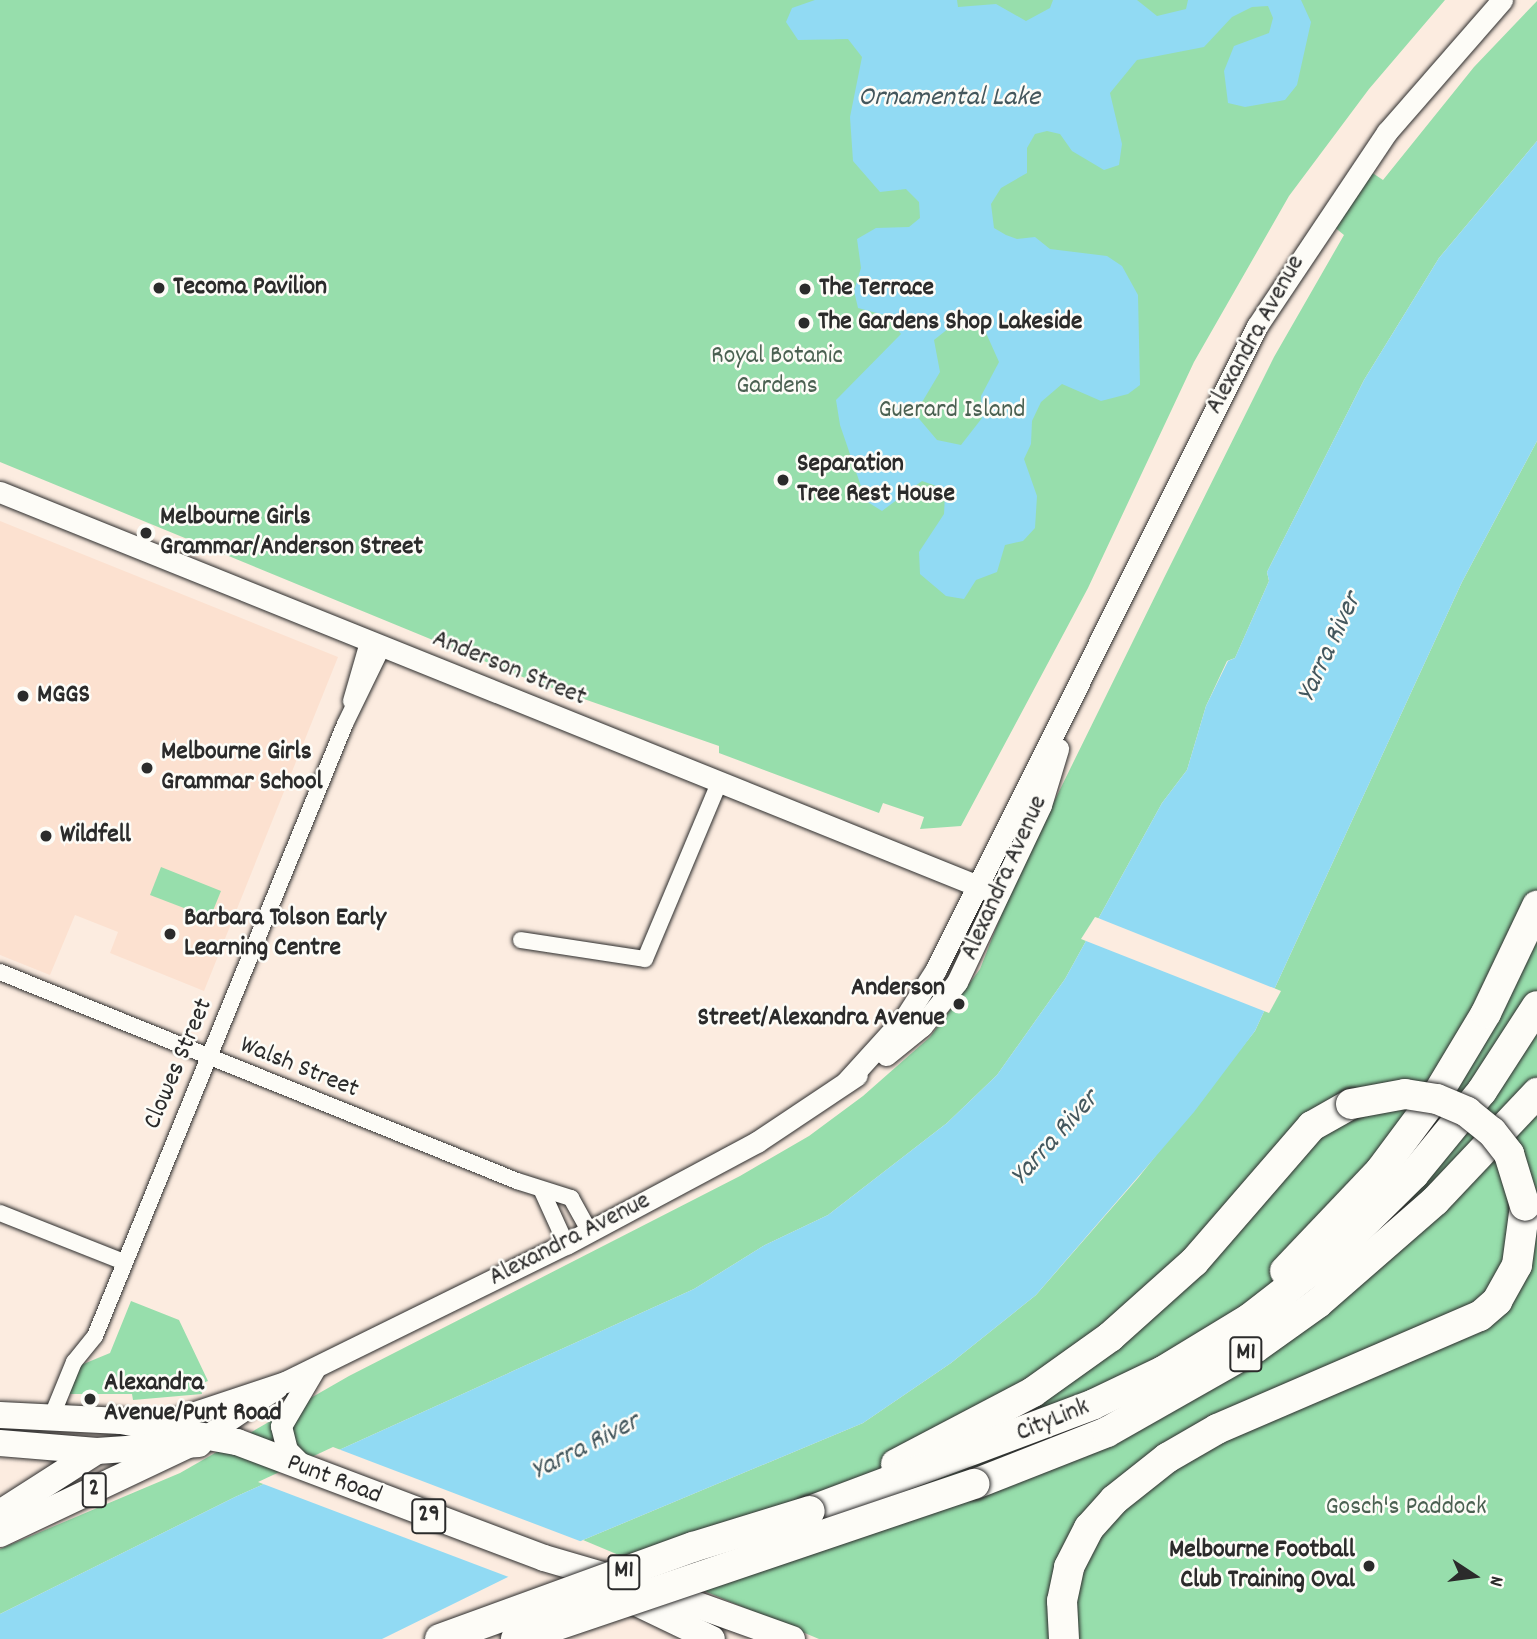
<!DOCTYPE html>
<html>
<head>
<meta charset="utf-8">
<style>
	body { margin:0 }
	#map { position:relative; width:1537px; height:1639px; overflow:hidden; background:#fcece0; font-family:Dekko,sans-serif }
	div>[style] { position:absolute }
	.built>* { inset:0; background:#fce1d0 }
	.green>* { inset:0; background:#97deac }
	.water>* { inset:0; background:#91daf3 }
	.pier>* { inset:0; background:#fcece0 }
	.roads { filter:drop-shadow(0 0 2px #2b2b2b) drop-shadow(0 0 2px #2b2b2b) }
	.minor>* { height:16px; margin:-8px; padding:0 8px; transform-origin:8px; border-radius:8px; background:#fdfcf7 }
	.tertiary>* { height:21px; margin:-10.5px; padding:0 10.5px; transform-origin:10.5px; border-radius:10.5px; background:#fdfcf7 }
	.primary>* { height:26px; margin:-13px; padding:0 13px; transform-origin:13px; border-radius:13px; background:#fdfcf7 }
	.trunk>* { height:26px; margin:-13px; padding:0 13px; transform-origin:13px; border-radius:13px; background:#fdfcf7 }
	.motorway>* { height:30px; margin:-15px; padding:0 15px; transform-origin:15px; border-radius:15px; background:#fdfcf7 }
	.bridges { filter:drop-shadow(0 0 2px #2b2b2b) drop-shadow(0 0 2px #2b2b2b) }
	.motorway-bridge>* { height:30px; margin:-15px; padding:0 15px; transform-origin:15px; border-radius:15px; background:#fdfcf7 }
	.dots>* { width:19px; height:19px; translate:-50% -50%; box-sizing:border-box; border:4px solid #fdfcf7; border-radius:50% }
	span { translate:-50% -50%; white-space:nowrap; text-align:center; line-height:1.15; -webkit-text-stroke:5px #fdfcf7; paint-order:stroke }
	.shield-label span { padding:2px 5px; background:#fdfcf7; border:2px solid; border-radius:5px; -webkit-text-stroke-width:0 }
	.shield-label { font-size:24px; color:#2b2b2b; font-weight:700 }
	.poi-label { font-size:26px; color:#2b2b2b; font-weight:700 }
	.left { translate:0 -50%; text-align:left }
	.right { translate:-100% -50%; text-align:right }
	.street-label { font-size:26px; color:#2b2b2b }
	.park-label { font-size:26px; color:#4b6152 }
	.water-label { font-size:28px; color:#44575d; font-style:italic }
	.north { position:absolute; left:1439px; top:1541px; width:70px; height:70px; -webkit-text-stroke:5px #fdfcf7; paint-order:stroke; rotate:103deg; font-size:19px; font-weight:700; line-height:28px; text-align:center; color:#2b2b2b }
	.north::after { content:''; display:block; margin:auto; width:24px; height:32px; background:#2b2b2b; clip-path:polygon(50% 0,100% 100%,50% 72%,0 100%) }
</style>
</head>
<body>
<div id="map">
	<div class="built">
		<i style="clip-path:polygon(0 521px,338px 657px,204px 991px,110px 953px,118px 932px,75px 915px,50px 975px,0 955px)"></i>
	</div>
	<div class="green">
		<i style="clip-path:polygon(0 0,1445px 0,1369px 89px,1289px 196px,1194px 362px,1088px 588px,961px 826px,920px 829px,924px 817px,883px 803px,879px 813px,719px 753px,719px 746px,535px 682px,0 462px)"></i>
		<i style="clip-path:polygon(1537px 1px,1537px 141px,1439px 258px,1364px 380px,1267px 572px,1269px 581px,1235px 658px,1227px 661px,1206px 706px,1187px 770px,1162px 803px,1065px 979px,997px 1075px,947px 1123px,828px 1215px,765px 1245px,694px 1289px,235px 1497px,0 1614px,0 1549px,180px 1473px,349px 1376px,740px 1176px,809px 1136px,863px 1096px,930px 1037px,980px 969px,1013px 885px,1164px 578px,1274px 357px,1344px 235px,1333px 226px,1371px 172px,1383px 180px,1474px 67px)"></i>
		<i style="clip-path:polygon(1537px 441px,1537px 1639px,819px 1639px,583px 1540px,863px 1423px,951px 1363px,1036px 1295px,1138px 1178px,1255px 1031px,1462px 582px)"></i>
		<i style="clip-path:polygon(161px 867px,221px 891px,210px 918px,150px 895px)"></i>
		<i style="clip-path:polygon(131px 1301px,179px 1320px,208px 1381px,200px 1384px,202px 1394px,133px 1400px,132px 1394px,69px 1394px,81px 1365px,110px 1353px)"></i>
	</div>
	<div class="water">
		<i style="clip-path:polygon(evenodd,815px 0,957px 0,958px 7px,996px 4px,1026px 21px,1050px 8px,1053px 0,1137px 0,1157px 16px,1186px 9px,1188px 0,1301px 0,1311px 22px,1297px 85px,1285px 100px,1245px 107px,1228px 103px,1224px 71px,1234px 46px,1269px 33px,1273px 18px,1268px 6px,1252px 7px,1232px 17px,1204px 47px,1137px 60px,1110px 93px,1122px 144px,1119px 165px,1104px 170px,1072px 151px,1060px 134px,1047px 131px,1035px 134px,1027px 148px,1027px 173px,1001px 188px,991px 204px,994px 228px,1006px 235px,1017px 239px,1035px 237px,1050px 249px,1107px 256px,1122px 266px,1138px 295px,1140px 385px,1128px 394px,1101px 401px,1062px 384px,1041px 402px,1032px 421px,1031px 444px,1024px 459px,1037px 496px,1035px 528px,1023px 541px,1005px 545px,997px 572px,976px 580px,964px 599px,946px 596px,920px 574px,919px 552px,944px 514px,945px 495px,939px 487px,922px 481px,882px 511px,866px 501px,840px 425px,836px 400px,901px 334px,888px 316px,858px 308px,854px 291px,861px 268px,857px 239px,876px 228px,909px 227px,920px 218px,919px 202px,906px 189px,880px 192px,853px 161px,850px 117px,862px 57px,848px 39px,798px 40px,786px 22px,792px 8px,815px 0,959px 320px,982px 324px,999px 362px,981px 396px,982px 418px,961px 445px,937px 440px,915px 414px,940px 372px,934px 340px,959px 320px)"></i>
		<i style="clip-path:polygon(1537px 141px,1537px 441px,1462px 582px,1255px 1031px,1194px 1112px,1036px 1295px,951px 1363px,863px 1423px,583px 1540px,382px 1639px,0 1639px,0 1614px,235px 1497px,694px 1289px,765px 1245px,828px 1215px,947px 1123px,997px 1075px,1065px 979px,1162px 803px,1187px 770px,1206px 706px,1228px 661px,1235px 658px,1269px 581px,1267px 572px,1364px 380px,1439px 258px)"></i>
	</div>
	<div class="pier">
		<i style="clip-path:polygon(1095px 917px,1098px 918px,1281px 991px,1269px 1013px,1081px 939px)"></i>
		<i style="clip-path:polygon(333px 1447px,585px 1543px,511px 1578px,258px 1482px)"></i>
	</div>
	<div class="roads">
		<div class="minor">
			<i style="left:351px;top:701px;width:61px;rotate:-73.9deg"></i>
			<i style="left:521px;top:940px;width:125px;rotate:8.7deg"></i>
			<i style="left:645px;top:959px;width:191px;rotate:-67.2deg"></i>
			<i style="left:0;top:972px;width:558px;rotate:22.01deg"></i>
			<i style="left:517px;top:1181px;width:57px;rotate:17.5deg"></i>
			<i style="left:571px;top:1198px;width:39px;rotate:61deg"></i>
			<i style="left:542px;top:1191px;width:58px;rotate:65.6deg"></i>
			<i style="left:0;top:1213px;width:133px;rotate:21.6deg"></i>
			<i style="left:51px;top:1418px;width:61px;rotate:-67.7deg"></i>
			<i style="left:74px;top:1362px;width:33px;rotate:-51deg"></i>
			<i style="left:95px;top:1336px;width:661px;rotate:-67.78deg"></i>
			<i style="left:345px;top:724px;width:85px;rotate:-64deg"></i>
		</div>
		<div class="tertiary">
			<i style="left:0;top:492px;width:1065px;rotate:21.94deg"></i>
			<i style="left:886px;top:1055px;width:46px;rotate:-38.9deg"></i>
			<i style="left:922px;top:1026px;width:56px;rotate:-51.5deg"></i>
			<i style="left:957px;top:982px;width:196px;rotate:-64.6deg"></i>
			<i style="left:1041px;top:805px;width:59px;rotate:-73.1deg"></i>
			<i style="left:846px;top:1082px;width:89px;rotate:-47.7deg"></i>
			<i style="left:906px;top:1016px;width:54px;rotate:-57.2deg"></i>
			<i style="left:935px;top:971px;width:721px;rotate:-63.47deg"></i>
			<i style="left:1257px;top:326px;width:234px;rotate:-56.2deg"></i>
			<i style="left:1387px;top:132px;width:175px;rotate:-48.9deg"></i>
			<i style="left:153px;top:1426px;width:139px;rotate:-18.4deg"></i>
			<i style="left:285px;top:1382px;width:313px;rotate:-26.2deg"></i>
			<i style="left:566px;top:1244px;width:217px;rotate:-28.1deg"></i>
			<i style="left:757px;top:1142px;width:120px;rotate:-33.8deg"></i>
			<i style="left:207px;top:1435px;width:84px;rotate:-33.9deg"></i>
			<i style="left:304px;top:1467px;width:24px;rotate:-135deg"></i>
			<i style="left:287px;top:1450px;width:25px;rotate:-104deg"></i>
			<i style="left:281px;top:1426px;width:65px;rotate:-59.5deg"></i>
		</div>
		<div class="primary">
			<i style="left:0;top:1513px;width:115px;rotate:-32.6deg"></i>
			<i style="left:0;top:1534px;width:208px;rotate:-25.3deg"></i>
		</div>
		<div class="trunk">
			<i style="left:0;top:1415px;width:121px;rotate:2.8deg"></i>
			<i style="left:121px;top:1421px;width:118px;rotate:10.3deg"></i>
			<i style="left:237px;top:1442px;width:328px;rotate:20.7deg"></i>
			<i style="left:544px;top:1558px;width:125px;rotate:16.3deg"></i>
			<i style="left:664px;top:1593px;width:136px;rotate:19.8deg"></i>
			<i style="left:0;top:1443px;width:97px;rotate:4.7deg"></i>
			<i style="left:97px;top:1451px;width:102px;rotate:-3.9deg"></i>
			<i style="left:618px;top:1594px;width:104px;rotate:25.6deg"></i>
		</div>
		<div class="motorway">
			<i style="left:1285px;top:1271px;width:138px;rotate:-46.5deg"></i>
			<i style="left:1380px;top:1171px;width:97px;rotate:-53.4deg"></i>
			<i style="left:1438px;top:1093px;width:93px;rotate:-59deg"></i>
			<i style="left:1486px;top:1013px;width:119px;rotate:-64.5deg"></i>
			<i style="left:896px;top:1464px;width:155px;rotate:-27.7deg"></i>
			<i style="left:1033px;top:1392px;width:95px;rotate:-35.5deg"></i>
			<i style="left:1110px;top:1337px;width:113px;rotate:-41.8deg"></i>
			<i style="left:1194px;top:1262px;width:180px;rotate:-49.1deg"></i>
			<i style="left:1312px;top:1126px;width:45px;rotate:-29.4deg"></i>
			<i style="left:975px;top:1484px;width:142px;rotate:-21.5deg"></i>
			<i style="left:1107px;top:1432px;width:170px;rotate:-29.6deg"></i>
			<i style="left:1255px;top:1348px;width:77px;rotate:-35.5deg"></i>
			<i style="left:1318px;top:1303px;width:155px;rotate:-41.1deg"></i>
			<i style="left:1435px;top:1201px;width:149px;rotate:-46.6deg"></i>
			<i style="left:810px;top:1511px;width:303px;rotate:-20.6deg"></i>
			<i style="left:1094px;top:1404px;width:76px;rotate:-25.6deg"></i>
			<i style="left:1163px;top:1371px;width:102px;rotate:-31.3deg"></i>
			<i style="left:1250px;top:1318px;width:108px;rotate:-37.8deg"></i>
			<i style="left:1335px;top:1252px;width:111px;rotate:-44.6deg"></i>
			<i style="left:1414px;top:1174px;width:107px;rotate:-50.7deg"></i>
			<i style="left:1482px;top:1091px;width:101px;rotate:-57.1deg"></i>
			<i style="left:1064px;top:1639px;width:38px;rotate:-93deg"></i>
			<i style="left:1062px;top:1601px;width:35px;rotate:-78deg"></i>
			<i style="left:1069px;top:1567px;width:44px;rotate:-62.9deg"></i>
			<i style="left:1089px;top:1528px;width:38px;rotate:-48deg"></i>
			<i style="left:1114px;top:1500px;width:68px;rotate:-38.4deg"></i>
			<i style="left:1167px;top:1458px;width:58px;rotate:-30.1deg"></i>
			<i style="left:1217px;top:1429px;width:286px;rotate:-23.3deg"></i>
			<i style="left:1480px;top:1316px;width:23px;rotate:-41deg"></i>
			<i style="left:1497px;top:1301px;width:41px;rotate:-60.9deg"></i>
			<i style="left:1517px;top:1265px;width:60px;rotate:-82.3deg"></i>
		</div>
	</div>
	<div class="bridges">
		<div class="motorway-bridge">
			<i style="left:1351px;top:1104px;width:55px;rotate:-10.5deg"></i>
			<i style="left:1405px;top:1094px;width:32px;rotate:9deg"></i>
			<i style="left:1437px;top:1099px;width:33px;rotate:23deg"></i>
			<i style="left:1467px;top:1112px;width:32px;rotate:39deg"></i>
			<i style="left:1492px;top:1132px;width:28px;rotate:52deg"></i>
			<i style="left:1509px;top:1154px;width:54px;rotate:72.9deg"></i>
			<i style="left:440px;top:1639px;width:269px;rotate:-20deg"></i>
			<i style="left:693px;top:1547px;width:122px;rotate:-17.1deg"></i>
			<i style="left:516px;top:1639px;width:484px;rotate:-18.7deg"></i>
		</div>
	</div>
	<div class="dots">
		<i style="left:159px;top:288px;background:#2b2b2b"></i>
		<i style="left:805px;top:289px;background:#2b2b2b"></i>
		<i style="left:804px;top:323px;background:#2b2b2b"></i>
		<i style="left:783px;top:480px;background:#2b2b2b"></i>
		<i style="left:146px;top:533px;background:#2b2b2b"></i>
		<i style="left:23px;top:696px;background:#2b2b2b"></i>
		<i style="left:147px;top:768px;background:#2b2b2b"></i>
		<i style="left:46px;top:836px;background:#2b2b2b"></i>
		<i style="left:170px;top:934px;background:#2b2b2b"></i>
		<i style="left:959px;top:1004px;background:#2b2b2b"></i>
		<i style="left:90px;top:1399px;background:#2b2b2b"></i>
		<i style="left:1369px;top:1566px;background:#2b2b2b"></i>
	</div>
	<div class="shield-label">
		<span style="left:1246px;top:1354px">M1</span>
		<span style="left:94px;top:1490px">2</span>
		<span style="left:429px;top:1516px">29</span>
		<span style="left:624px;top:1572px">M1</span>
	</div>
	<div class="poi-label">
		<span class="left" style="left:173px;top:288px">Tecoma Pavilion</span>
		<span class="left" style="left:819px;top:289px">The Terrace</span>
		<span class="left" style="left:818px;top:323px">The Gardens Shop Lakeside</span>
		<span class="left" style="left:797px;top:480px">Separation<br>Tree Rest House</span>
		<span class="left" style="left:160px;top:533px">Melbourne Girls<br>Grammar/Anderson Street</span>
		<span class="left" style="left:37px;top:696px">MGGS</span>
		<span class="left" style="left:161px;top:768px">Melbourne Girls<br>Grammar School</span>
		<span class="left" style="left:60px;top:836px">Wildfell</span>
		<span class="left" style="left:184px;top:934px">Barbara Tolson Early<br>Learning Centre</span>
		<span class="right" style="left:945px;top:1004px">Anderson<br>Street/Alexandra Avenue</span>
		<span class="left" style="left:104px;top:1399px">Alexandra<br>Avenue/Punt Road</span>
		<span class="right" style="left:1355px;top:1566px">Melbourne Football<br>Club Training Oval</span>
	</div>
	<div class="street-label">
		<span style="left:1256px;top:335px;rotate:-61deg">Alexandra Avenue</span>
		<span style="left:509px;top:669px;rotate:22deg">Anderson Street</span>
		<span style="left:1005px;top:878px;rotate:-66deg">Alexandra Avenue</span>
		<span style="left:179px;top:1064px;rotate:-67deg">Clowes Street</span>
		<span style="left:299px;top:1068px;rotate:22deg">Walsh Street</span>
		<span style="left:570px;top:1240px;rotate:-27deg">Alexandra Avenue</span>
		<span style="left:1053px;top:1421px;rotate:-22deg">CityLink</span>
		<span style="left:334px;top:1480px;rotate:21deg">Punt Road</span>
	</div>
	<div class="park-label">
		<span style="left:777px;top:372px">Royal Botanic<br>Gardens</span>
		<span style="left:952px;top:411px">Guerard Island</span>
		<span style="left:1406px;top:1508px">Gosch's Paddock</span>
	</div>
	<div class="water-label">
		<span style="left:949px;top:99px">Ornamental Lake</span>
		<span style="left:1331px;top:648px;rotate:-65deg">Yarra River</span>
		<span style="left:1056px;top:1139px;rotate:-48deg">Yarra River</span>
		<span style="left:586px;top:1448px;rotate:-27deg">Yarra River</span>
	</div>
	<div class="north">N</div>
</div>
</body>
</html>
